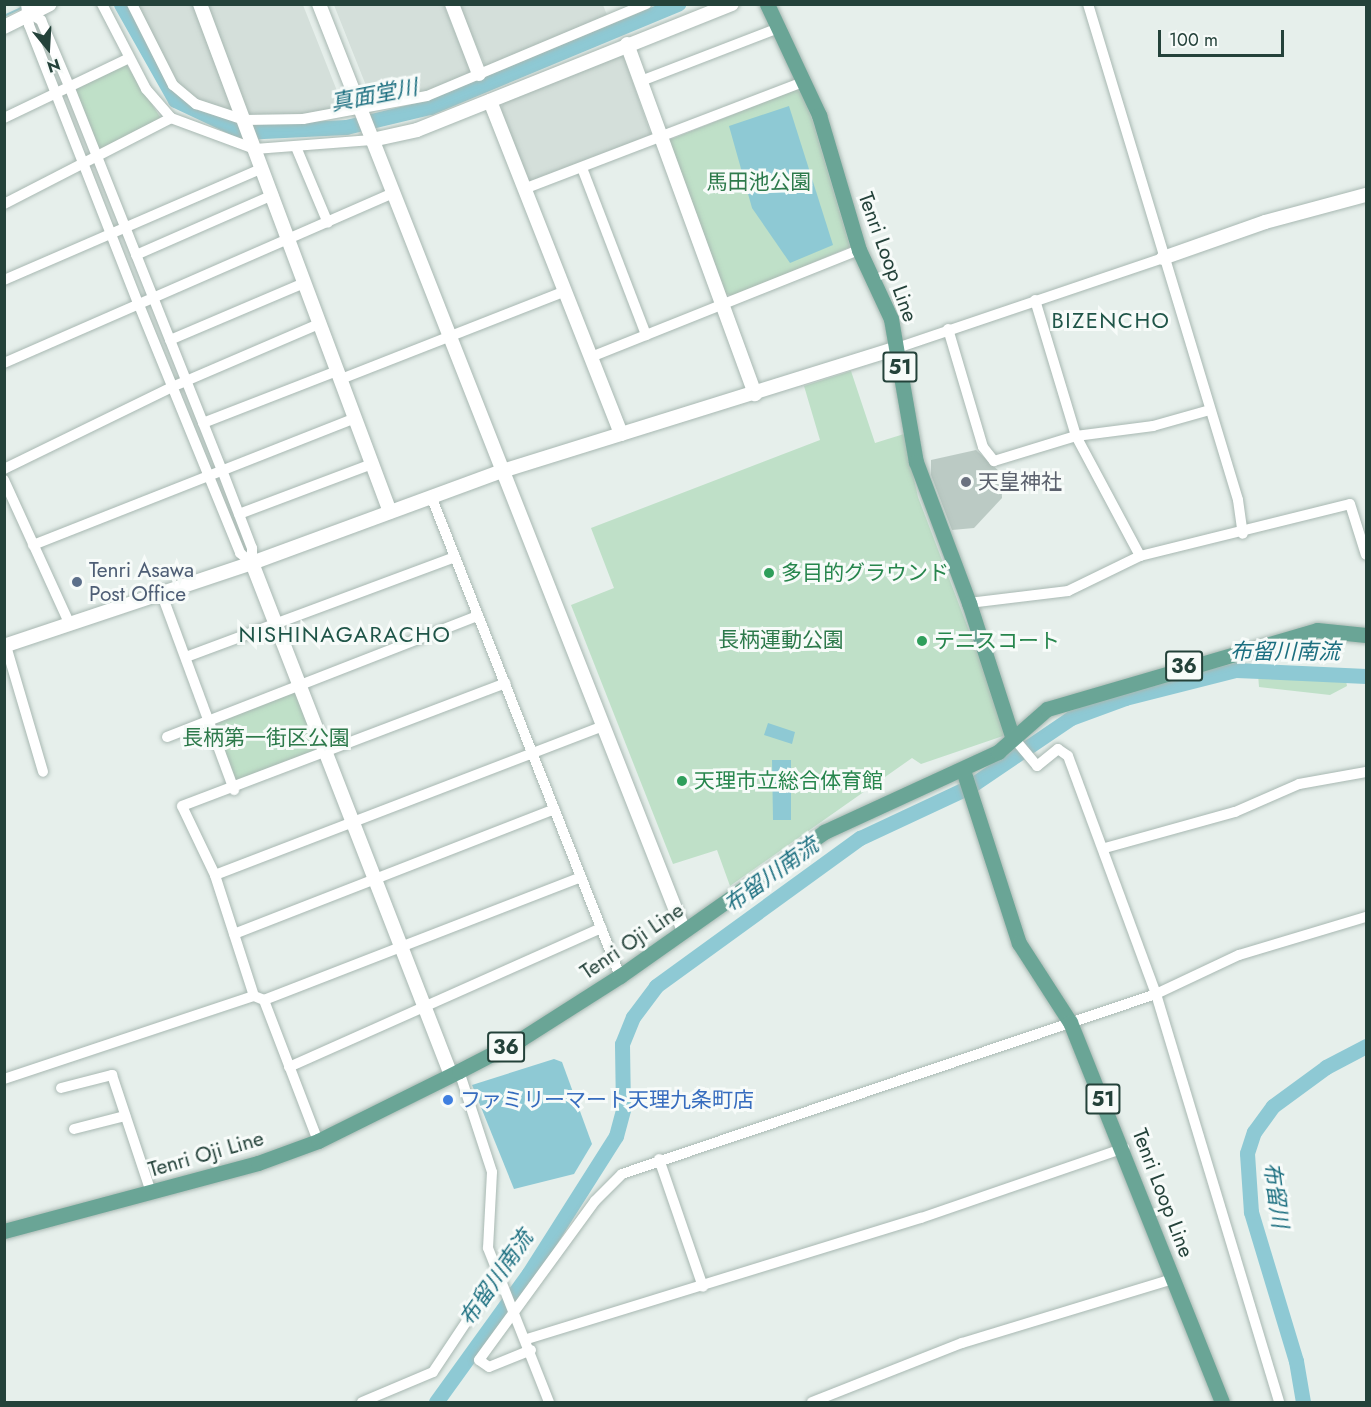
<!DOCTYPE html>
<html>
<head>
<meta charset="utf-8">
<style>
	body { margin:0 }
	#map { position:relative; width:1371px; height:1407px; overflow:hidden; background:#e6efeb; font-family:Jost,"Noto Sans JP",sans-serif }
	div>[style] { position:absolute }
	.built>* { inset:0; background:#d4dfda }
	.green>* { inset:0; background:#bfe0c8 }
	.water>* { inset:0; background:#8ec9d4 }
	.stream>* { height:2px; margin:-1px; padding:0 1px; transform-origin:1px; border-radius:1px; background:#8ec9d4 }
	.river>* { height:15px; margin:-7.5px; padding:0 7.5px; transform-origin:7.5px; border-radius:7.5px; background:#8ec9d4 }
	.building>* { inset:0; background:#bbcac4 }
	.roads { filter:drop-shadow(0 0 2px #a8b8b2) drop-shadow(0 0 2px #a8b8b2) }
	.street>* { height:10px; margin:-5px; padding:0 5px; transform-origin:5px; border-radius:5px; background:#fff }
	.secondary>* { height:14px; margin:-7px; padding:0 7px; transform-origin:7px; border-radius:7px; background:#fff }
	.primary>* { height:15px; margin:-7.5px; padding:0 7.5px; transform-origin:7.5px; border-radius:7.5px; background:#6aa596 }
	.dots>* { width:16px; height:16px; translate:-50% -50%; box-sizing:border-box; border:3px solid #f7fbf9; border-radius:50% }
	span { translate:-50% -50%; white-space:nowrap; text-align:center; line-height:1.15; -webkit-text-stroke:6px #f7fbf9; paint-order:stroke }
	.shield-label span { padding:2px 4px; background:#f7fbf9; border:2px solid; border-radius:4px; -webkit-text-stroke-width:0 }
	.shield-label { font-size:20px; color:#24423a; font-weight:700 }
	.park-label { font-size:21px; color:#2d7a4b }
	.street-label { font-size:21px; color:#24423a }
	.worship-label { font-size:21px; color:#5b616d }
	.left { translate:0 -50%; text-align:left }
	.service-label { font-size:21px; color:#4e5e75 }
	.leisure-label { font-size:21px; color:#27864d }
	.shop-label { font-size:21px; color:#366cbe }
	.water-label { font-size:22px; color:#1c6f80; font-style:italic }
	.neighbourhood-label { font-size:22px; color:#1f5548; letter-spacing:1.5px }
	.frame { position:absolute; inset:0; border:6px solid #24423a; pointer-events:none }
	.north { position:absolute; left:18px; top:18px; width:60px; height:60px; -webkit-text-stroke:4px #f7fbf9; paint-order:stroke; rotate:162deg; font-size:16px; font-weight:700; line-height:24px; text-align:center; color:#24423a }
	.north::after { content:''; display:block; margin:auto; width:21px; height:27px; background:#24423a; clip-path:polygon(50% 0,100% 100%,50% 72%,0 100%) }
	.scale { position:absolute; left:1158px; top:30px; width:126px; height:27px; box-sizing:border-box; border:3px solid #24423a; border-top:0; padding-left:8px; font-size:18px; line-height:21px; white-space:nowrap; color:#24423a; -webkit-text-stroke:4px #f7fbf9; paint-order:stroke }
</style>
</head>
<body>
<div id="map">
	<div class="built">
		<i style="clip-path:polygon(135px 5px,193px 5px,234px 115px,205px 105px,180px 87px)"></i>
		<i style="clip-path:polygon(208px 5px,303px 5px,345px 111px,250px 117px)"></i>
		<i style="clip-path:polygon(334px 5px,444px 5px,472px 75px,401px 100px,373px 103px)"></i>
		<i style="clip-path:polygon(458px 5px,603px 5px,607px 15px,486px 67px)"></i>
		<i style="clip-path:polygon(618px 54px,624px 57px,652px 138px,529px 182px,500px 110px,504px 102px)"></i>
	</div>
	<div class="green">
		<i style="clip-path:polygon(126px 64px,162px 120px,99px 152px,74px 88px)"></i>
		<i style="clip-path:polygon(795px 90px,801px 90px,813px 122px,850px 247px,734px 296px,726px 294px,669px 140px)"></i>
		<i style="clip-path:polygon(851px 371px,875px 443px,904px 434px,918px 497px,1005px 725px,1003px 736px,921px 764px,912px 758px,730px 886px,717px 850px,673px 864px,571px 605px,614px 588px,591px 528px,820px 440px,804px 386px)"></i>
		<i style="clip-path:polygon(1312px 673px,1345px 675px,1347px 686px,1330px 695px,1259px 687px,1258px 674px)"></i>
		<i style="clip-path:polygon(286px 692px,299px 694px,323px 754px,235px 783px,215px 720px)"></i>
	</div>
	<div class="water">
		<i style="clip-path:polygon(789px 106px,833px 245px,790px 263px,752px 208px,729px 126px)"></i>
		<i style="clip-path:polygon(768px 723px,795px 732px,792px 744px,764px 735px)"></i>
		<i style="clip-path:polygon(772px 760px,791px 760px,791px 820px,773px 820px)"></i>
		<i style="clip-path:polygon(554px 1059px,562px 1062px,592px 1144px,574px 1174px,514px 1189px,472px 1085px)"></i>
	</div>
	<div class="stream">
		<i style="left:4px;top:16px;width:21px;rotate:-25deg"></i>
	</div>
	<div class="river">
		<i style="left:121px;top:4px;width:110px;rotate:60.6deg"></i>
		<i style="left:175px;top:100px;width:75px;rotate:25.2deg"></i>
		<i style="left:243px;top:132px;width:103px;rotate:-2.8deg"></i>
		<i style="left:346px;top:127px;width:86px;rotate:-13.4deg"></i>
		<i style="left:430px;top:107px;width:269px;rotate:-22.6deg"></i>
		<i style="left:436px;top:1402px;width:159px;rotate:-54.2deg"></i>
		<i style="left:529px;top:1273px;width:162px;rotate:-57.6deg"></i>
		<i style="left:616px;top:1136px;width:28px;rotate:-75deg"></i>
		<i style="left:623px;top:1109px;width:65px;rotate:-90.9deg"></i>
		<i style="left:622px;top:1044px;width:29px;rotate:-68deg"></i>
		<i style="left:633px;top:1017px;width:39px;rotate:-53deg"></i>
		<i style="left:656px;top:986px;width:252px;rotate:-36deg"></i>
		<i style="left:860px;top:838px;width:120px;rotate:-25.1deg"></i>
		<i style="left:969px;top:787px;width:123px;rotate:-34.1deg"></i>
		<i style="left:1071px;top:718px;width:58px;rotate:-20.3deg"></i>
		<i style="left:1125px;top:698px;width:114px;rotate:-14.2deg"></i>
		<i style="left:1236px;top:670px;width:130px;rotate:2.6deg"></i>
		<i style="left:1303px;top:1402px;width:42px;rotate:-99.7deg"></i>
		<i style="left:1296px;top:1361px;width:156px;rotate:-106.8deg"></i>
		<i style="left:1251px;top:1212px;width:59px;rotate:-93.9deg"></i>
		<i style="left:1247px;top:1153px;width:22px;rotate:-72deg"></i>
		<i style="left:1254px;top:1132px;width:32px;rotate:-54deg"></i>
		<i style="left:1273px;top:1106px;width:66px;rotate:-36.3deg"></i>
		<i style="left:1326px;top:1067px;width:45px;rotate:-27.7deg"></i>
	</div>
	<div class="building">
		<i style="clip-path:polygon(976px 450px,1001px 473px,1002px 498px,974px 528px,952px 530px,931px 475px,931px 460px)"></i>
	</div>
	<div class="roads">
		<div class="street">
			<i style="left:26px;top:4px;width:21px;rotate:82deg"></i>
			<i style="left:29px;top:25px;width:301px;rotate:68.6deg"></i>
			<i style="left:139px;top:305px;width:268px;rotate:67.8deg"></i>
			<i style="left:240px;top:553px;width:16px;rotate:40deg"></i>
			<i style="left:102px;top:4px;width:96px;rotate:62.6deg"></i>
			<i style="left:146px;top:89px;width:38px;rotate:49deg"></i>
			<i style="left:171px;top:118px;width:90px;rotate:20.3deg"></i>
			<i style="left:255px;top:149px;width:117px;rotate:-4.4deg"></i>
			<i style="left:132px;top:4px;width:91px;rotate:63.2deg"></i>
			<i style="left:173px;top:85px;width:30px;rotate:40deg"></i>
			<i style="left:196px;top:104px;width:51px;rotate:18.4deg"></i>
			<i style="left:244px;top:120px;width:59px;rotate:-1deg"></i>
			<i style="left:303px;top:119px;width:126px;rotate:-10.5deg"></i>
			<i style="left:427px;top:96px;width:238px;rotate:-22.8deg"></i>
			<i style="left:1088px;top:4px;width:518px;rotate:73.17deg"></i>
			<i style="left:1238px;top:500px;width:34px;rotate:82deg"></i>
			<i style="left:30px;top:14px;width:13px;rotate:29deg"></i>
			<i style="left:41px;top:20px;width:72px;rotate:67deg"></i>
			<i style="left:69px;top:86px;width:413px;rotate:68.3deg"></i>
			<i style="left:222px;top:470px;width:84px;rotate:69deg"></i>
			<i style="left:252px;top:548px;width:15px;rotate:90deg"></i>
			<i style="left:641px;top:81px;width:145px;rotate:-21.1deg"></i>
			<i style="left:4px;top:118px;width:136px;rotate:-25.6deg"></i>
			<i style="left:296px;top:147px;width:82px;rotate:67.2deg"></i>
			<i style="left:582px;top:168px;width:179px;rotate:69deg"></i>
			<i style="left:524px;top:189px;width:299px;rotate:-21deg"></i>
			<i style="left:4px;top:204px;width:188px;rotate:-27.2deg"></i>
			<i style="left:136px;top:255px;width:150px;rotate:-23.7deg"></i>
			<i style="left:4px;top:280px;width:282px;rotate:-23.4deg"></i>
			<i style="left:1035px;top:300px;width:142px;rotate:73.2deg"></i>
			<i style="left:1076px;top:436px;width:136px;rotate:61.9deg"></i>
			<i style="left:948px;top:329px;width:123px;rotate:73.5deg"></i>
			<i style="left:983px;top:447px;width:18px;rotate:52deg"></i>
			<i style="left:994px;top:461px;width:86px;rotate:-17deg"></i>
			<i style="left:1076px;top:436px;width:78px;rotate:-7.4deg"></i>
			<i style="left:1153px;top:426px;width:59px;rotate:-15.7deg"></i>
			<i style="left:170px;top:340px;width:146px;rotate:-23deg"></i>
			<i style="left:897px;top:348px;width:281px;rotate:-18.7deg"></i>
			<i style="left:591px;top:357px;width:289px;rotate:-21.8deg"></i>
			<i style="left:4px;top:363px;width:425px;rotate:-23.6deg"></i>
			<i style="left:341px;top:379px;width:241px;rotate:-21.4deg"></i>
			<i style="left:203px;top:423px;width:144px;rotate:-21.2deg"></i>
			<i style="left:4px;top:469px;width:187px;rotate:-26deg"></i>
			<i style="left:172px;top:387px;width:160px;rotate:-23.2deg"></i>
			<i style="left:4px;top:480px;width:159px;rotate:65.5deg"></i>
			<i style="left:431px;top:496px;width:516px;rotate:68.51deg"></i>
			<i style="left:239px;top:514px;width:142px;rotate:-20.6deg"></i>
			<i style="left:33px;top:545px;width:346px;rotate:-21.5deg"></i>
			<i style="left:162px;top:595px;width:208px;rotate:69.7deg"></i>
			<i style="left:969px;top:603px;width:100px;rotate:-6.9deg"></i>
			<i style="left:1068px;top:591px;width:80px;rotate:-25.9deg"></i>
			<i style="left:1140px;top:556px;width:216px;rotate:-13.9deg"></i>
			<i style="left:1350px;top:504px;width:53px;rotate:72.6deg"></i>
			<i style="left:6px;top:646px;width:131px;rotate:73.6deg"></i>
			<i style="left:186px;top:657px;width:287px;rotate:-20.4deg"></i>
			<i style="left:1012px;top:736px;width:39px;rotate:50deg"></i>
			<i style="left:1037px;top:766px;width:27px;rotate:-39deg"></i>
			<i style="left:1058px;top:749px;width:12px;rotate:35deg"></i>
			<i style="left:1068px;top:756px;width:254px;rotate:69.7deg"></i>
			<i style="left:1156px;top:994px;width:426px;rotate:73.2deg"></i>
			<i style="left:167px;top:737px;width:334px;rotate:-21.3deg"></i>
			<i style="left:1105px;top:848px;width:135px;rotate:-15.5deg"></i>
			<i style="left:1235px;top:812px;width:70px;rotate:-23.6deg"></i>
			<i style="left:1299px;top:784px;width:68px;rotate:-10.2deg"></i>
			<i style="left:215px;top:875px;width:412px;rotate:-21deg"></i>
			<i style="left:234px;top:934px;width:344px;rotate:-21.3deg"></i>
			<i style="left:264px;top:1000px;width:340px;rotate:-21.2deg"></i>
			<i style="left:289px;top:1067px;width:342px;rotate:-24deg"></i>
			<i style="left:459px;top:1071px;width:106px;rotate:71.9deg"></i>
			<i style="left:492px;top:1172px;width:76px;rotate:93deg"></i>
			<i style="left:488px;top:1248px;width:166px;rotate:68.4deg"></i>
			<i style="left:4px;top:1079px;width:263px;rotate:-18.4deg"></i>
			<i style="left:61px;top:1088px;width:53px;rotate:-14.3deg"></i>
			<i style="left:112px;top:1075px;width:123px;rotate:71.6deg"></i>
			<i style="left:74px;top:1129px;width:53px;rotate:-14.3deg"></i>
			<i style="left:318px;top:1141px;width:151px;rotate:-111deg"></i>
			<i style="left:264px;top:1000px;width:11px;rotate:-158deg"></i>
			<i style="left:254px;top:996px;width:127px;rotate:-107.9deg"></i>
			<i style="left:215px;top:875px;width:76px;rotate:-115.6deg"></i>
			<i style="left:182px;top:806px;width:346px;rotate:-20.8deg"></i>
			<i style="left:659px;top:1159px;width:135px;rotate:71deg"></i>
			<i style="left:527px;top:1339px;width:412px;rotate:-17.1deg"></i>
			<i style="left:921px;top:1218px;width:215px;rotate:-19deg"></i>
			<i style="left:531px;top:1350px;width:45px;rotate:158deg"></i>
			<i style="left:489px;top:1367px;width:12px;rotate:-145deg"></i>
			<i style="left:479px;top:1360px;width:197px;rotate:-53.9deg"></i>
			<i style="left:595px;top:1201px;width:38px;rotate:-45deg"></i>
			<i style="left:622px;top:1174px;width:564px;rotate:-18.63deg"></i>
			<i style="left:1156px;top:994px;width:92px;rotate:-25.2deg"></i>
			<i style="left:1239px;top:955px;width:133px;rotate:-16.7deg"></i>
			<i style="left:362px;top:1402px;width:77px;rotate:-22.9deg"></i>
			<i style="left:433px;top:1372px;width:118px;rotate:-56.4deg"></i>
			<i style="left:812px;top:1402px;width:161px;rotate:-21.5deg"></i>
			<i style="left:962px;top:1343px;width:220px;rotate:-16.9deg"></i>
		</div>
		<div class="secondary">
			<i style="left:200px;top:4px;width:542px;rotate:69.49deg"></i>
			<i style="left:319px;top:4px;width:996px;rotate:68.51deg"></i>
			<i style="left:452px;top:4px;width:75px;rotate:68.9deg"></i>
			<i style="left:4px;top:27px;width:51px;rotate:-26.6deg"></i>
			<i style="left:627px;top:44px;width:373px;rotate:69.9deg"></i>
			<i style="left:490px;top:101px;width:358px;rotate:68.5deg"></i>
			<i style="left:372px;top:140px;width:46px;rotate:-12.5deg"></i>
			<i style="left:417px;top:130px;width:339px;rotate:-21.8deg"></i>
			<i style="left:1163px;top:258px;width:108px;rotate:-19.4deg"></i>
			<i style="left:1265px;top:222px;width:105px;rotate:-15deg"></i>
			<i style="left:252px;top:563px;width:549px;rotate:68.76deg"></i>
			<i style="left:4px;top:646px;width:262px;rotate:-18.5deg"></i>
			<i style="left:252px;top:563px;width:263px;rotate:-20.2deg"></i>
			<i style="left:499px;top:472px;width:417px;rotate:-17.3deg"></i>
		</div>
		<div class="primary">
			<i style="left:767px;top:4px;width:123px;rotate:64.9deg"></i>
			<i style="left:819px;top:115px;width:141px;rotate:73.5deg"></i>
			<i style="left:859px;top:250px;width:76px;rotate:65.1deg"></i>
			<i style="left:891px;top:319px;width:145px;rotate:80.1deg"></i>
			<i style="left:916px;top:462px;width:151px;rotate:69.4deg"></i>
			<i style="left:969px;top:603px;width:140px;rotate:72.1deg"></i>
			<i style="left:963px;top:770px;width:182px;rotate:72.1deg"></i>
			<i style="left:1019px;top:943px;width:94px;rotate:57.2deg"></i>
			<i style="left:1070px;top:1022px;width:409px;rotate:68.2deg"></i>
			<i style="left:4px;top:1231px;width:263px;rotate:-15deg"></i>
			<i style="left:258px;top:1163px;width:64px;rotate:-20.1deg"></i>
			<i style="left:318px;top:1141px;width:157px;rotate:-26.4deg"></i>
			<i style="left:459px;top:1071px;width:70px;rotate:-27.3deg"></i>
			<i style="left:521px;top:1039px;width:117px;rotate:-32.5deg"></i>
			<i style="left:620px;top:976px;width:250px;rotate:-35.2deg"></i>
			<i style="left:824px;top:832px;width:192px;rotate:-24.7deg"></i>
			<i style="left:998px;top:752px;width:65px;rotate:-41.3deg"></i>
			<i style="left:1047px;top:709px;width:281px;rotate:-16.3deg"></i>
			<i style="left:1317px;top:630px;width:49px;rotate:5.8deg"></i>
		</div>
	</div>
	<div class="dots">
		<i style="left:966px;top:482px;background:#6b7280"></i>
		<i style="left:769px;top:573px;background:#2e9e5b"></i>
		<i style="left:77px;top:582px;background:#5c6f8a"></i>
		<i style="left:922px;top:641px;background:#2e9e5b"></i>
		<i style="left:682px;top:781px;background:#2e9e5b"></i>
		<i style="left:448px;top:1100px;background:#3f7fe0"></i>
	</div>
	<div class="shield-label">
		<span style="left:900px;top:367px">51</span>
		<span style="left:1184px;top:666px">36</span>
		<span style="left:506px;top:1047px">36</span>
		<span style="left:1103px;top:1099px">51</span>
	</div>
	<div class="park-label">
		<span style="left:759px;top:182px">馬田池公園</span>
		<span style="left:781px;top:640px">長柄運動公園</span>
		<span style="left:266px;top:738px">長柄第一街区公園</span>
	</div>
	<div class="street-label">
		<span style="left:888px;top:257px;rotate:70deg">Tenri Loop Line</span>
		<span style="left:632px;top:941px;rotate:-34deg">Tenri Oji Line</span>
		<span style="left:206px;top:1154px;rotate:-16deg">Tenri Oji Line</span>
		<span style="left:1163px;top:1193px;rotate:69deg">Tenri Loop Line</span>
	</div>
	<div class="worship-label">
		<span class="left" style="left:978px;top:482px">天皇神社</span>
	</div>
	<div class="service-label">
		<span class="left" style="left:89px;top:582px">Tenri Asawa<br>Post Office</span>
	</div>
	<div class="leisure-label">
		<span class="left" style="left:781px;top:573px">多目的グラウンド</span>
		<span class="left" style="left:934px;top:641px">テニスコート</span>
		<span class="left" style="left:694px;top:781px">天理市立総合体育館</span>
	</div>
	<div class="shop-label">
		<span class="left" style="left:460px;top:1100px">ファミリーマート天理九条町店</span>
	</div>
	<div class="water-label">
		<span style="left:374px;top:95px;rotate:-11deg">真面堂川</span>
		<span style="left:1285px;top:652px">布留川南流</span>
		<span style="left:771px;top:875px;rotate:-36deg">布留川南流</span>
		<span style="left:1276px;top:1195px;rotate:82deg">布留川</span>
		<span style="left:496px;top:1278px;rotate:-55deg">布留川南流</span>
	</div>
	<div class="neighbourhood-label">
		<span style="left:1111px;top:321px">BIZENCHO</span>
		<span style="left:345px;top:635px">NISHINAGARACHO</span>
	</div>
	<div class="frame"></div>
	<div class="north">N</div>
	<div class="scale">100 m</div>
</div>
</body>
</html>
